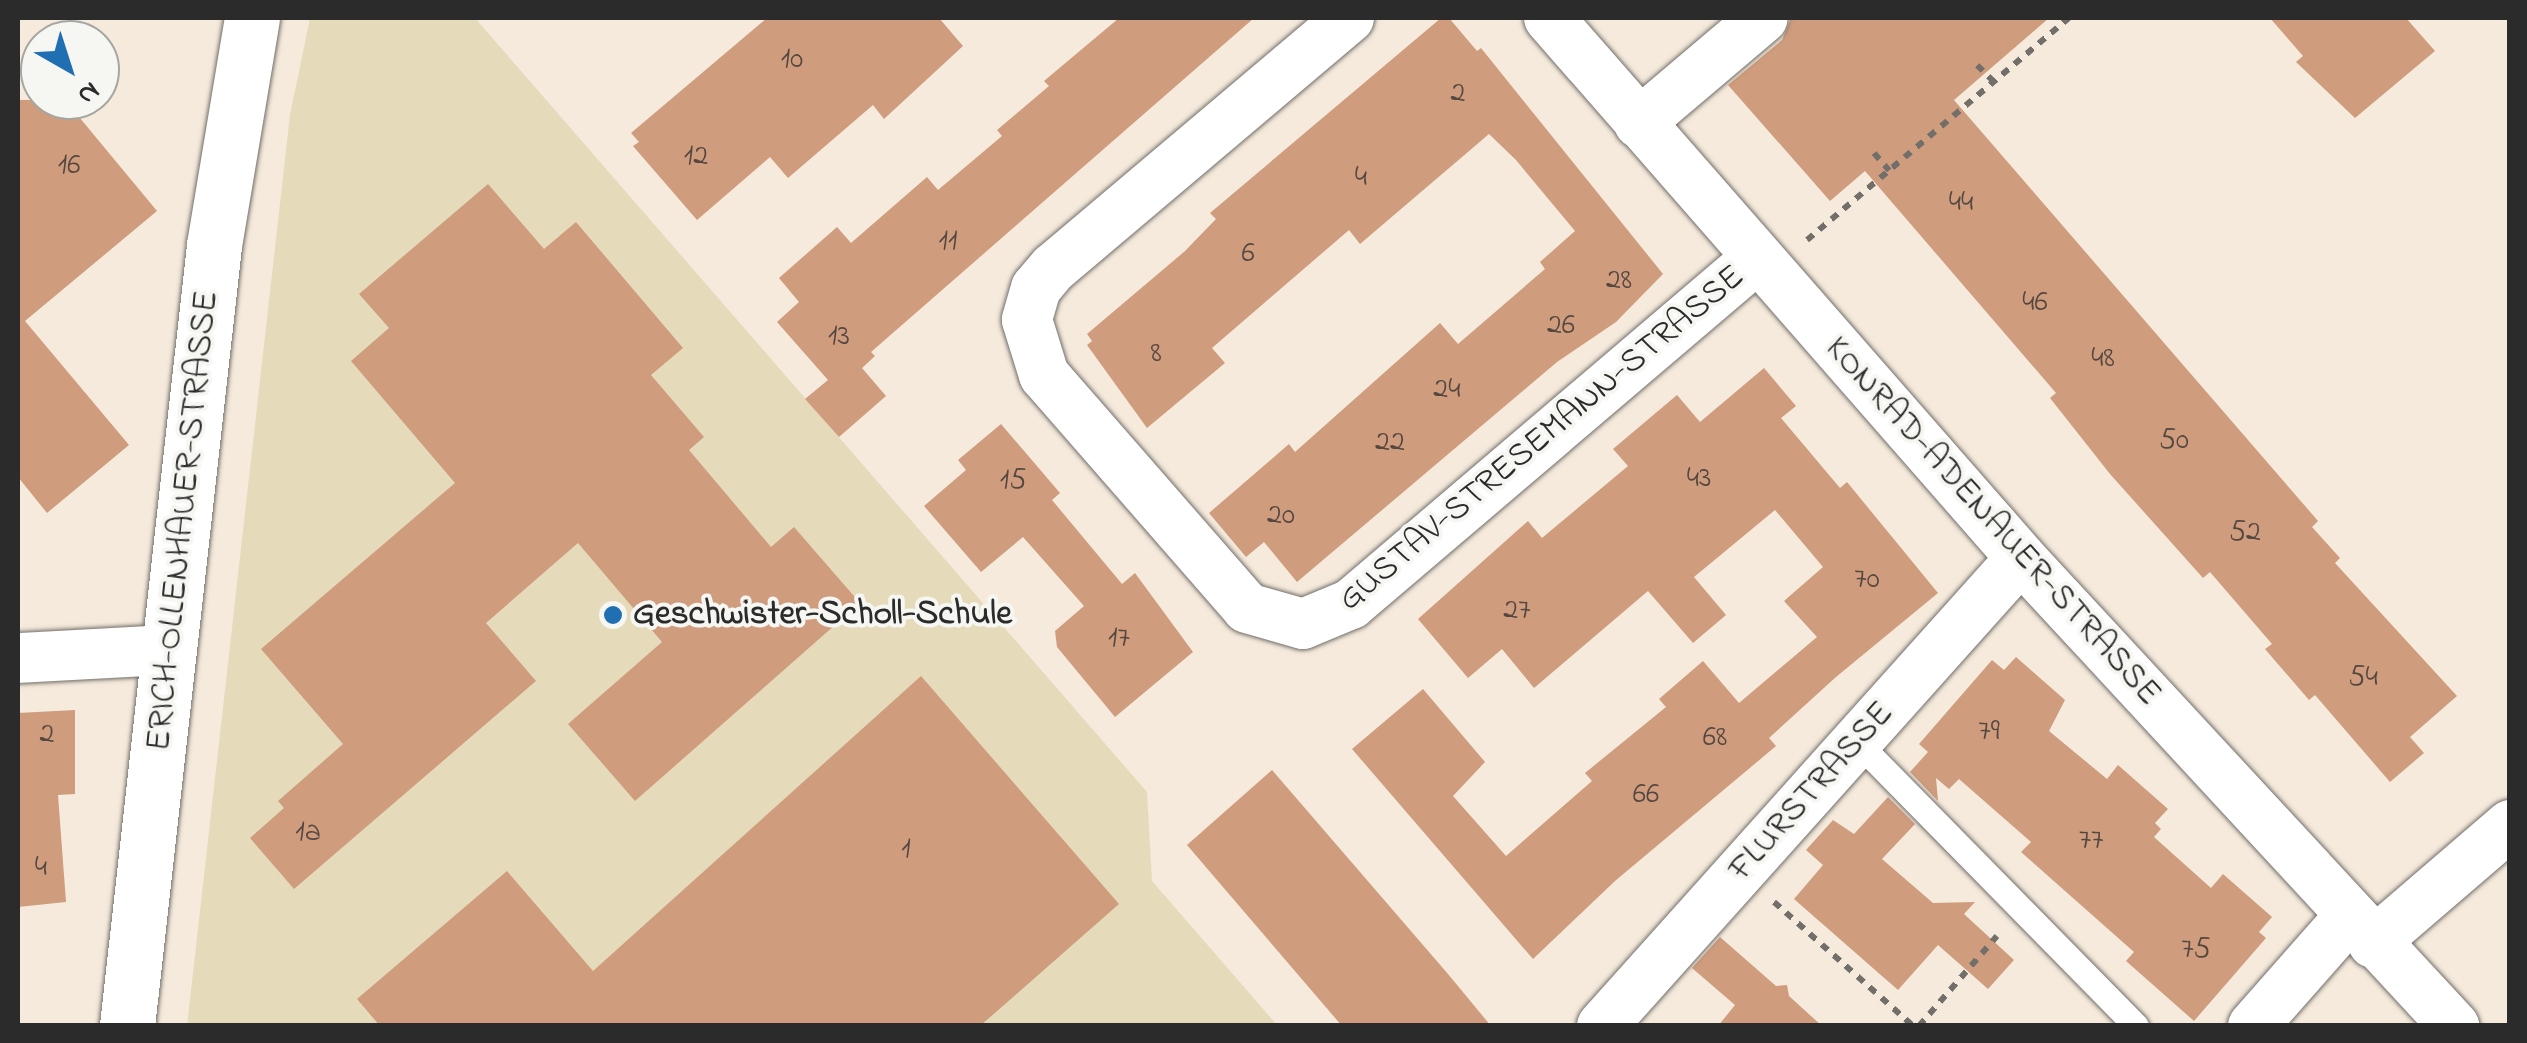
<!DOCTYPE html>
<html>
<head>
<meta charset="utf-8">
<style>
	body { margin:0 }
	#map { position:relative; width:2527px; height:1043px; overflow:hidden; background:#f5eadc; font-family:"Indie Flower",sans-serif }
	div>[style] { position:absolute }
	.built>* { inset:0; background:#e5dbba }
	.building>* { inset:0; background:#cf9c7d }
	.path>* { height:6px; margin-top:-3px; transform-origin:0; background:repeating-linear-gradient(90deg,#726e69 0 8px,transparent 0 16px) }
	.roads { filter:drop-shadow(0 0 2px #726e69) drop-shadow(0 0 2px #726e69) }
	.service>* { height:25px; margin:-12.5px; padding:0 12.5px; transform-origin:12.5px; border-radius:12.5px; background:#fff }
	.minor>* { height:50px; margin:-25px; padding:0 25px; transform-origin:25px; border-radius:25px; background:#fff }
	.tertiary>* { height:55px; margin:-27.5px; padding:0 27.5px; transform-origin:27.5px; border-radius:27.5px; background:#fff }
	.dots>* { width:28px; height:28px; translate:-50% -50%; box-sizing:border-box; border:5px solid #f6f6f2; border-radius:50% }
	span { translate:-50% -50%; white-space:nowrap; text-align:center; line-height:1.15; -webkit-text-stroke:8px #f6f6f2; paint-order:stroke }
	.number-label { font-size:30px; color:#544740 }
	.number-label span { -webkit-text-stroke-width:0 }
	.street-label { font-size:35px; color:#2b2b2b }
	.poi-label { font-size:35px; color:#2b2b2b; font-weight:700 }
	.left { translate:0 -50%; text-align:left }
	.frame { position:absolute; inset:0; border:20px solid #2b2b2b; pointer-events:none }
	.north { position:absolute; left:20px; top:20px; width:100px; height:100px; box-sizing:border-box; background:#f6f6f2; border:2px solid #a5a5a2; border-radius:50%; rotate:141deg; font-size:28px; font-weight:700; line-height:40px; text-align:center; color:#2b2b2b }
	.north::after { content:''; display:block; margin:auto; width:35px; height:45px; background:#1f6fb2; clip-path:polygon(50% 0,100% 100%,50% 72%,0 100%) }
</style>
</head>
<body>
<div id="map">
	<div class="built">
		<i style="clip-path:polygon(310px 18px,475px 18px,1147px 792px,1152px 881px,1277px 1025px,187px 1026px,290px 115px)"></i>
	</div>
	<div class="building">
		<i style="clip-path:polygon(767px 18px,939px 18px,963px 46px,884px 119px,873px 105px,788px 178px,770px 157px,697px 220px,633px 146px,639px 142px,631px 133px)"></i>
		<i style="clip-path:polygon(1119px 18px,1254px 18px,871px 352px,875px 356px,862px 368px,886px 396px,839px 437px,805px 399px,828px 380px,777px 322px,799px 302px,779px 278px,837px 227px,851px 243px,927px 177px,938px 190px,1002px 136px,997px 130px,1049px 86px,1044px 81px)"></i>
		<i style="clip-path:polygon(1441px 18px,1449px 18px,1477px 51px,1481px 48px,1663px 274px,1616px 322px,1557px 362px,1297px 582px,1264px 542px,1246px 557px,1209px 513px,1289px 444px,1295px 452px,1440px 323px,1458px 344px,1545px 269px,1540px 262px,1575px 231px,1516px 160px,1489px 134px,1360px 244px,1349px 230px,1212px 348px,1225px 363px,1147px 428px,1087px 345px,1092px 341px,1087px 334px,1185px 251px,1216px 219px,1210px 213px)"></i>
		<i style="clip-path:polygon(1791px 18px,2049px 18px,1954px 100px,2318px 521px,2312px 527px,2340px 558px,2335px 563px,2457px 696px,2410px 737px,2424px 753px,2390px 782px,2315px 695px,2309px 700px,2265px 649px,2272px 644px,2210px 572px,2203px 578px,2110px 474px,2050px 398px,2056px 393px,1865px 171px,1830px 201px,1728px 85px,1782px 40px)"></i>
		<i style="clip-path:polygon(2270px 18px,2406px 18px,2435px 51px,2355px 118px,2296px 62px,2303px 56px)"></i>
		<i style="clip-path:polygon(18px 100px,65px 100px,157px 211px,25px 321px,129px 445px,47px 513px,18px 477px)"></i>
		<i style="clip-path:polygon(488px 184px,544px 249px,576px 222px,683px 348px,651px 375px,704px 437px,689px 450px,771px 547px,794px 527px,860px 603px,635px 801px,568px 724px,662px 642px,578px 543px,486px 623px,536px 681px,294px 889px,250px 838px,284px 808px,278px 801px,343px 744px,261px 649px,455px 483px,351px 361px,389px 328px,359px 294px)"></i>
		<i style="clip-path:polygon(1764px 368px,1796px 406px,1781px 418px,1840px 488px,1847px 482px,1938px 593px,1836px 677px,1769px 738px,1776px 746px,1615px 881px,1533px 959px,1352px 749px,1423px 689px,1485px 762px,1453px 796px,1506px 856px,1592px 781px,1585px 773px,1666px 707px,1659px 699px,1703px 661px,1739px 703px,1817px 637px,1784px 601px,1823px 567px,1775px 510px,1694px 577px,1726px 615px,1693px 643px,1648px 591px,1534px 688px,1502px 649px,1468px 678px,1418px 619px,1528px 521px,1542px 538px,1628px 466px,1613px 449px,1677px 395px,1700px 422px)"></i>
		<i style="clip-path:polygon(1001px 424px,1060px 493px,1052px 500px,1122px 584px,1135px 573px,1193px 652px,1115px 717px,1057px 647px,1055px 631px,1084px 606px,1023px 537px,981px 572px,924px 506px,966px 470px,958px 460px)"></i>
		<i style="clip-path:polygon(2016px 657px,2065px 700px,2049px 731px,2107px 779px,2118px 765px,2168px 809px,2155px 823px,2161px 829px,2154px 837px,2211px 888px,2223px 874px,2272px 917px,2259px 932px,2266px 938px,2194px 1021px,2126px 961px,2134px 952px,2021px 852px,2031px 842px,1959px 779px,1949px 789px,1936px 778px,1938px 801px,1910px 772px,1928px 752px,1919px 744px,1992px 660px,2004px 670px)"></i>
		<i style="clip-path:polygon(921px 676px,1119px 904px,980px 1026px,380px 1026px,357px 999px,507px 871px,593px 971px)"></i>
		<i style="clip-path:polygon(75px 710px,75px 794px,58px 795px,66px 902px,18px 907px,18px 713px)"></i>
		<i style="clip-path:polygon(1272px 770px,1448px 974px,1491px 1026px,1342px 1026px,1187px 845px)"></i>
		<i style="clip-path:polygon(1888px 797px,1915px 824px,1882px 859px,1933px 903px,1975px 902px,1964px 914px,2014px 960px,1988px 989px,1938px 945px,1898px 990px,1794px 899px,1823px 865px,1806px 850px,1833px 820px,1854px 834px)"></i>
		<i style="clip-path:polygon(1720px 937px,1776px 986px,1787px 985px,1789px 996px,1822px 1026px,1718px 1026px,1735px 1005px,1692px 968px)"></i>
	</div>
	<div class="path">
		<i style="left:1977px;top:65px;width:24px;rotate:45deg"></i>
		<i style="left:1874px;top:153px;width:23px;rotate:49deg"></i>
		<i style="left:1807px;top:240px;width:343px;rotate:-40.3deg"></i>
		<i style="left:1774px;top:902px;width:186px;rotate:41.7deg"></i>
		<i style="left:1919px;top:1026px;width:119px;rotate:-49.1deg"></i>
	</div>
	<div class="roads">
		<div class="service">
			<i style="left:1857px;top:742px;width:398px;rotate:45.5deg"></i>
		</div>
		<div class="minor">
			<i style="left:1349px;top:18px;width:387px;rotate:139.8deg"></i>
			<i style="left:1053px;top:268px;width:26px;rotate:130deg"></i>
			<i style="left:1036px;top:288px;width:33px;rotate:106deg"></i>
			<i style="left:1027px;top:320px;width:58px;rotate:72.8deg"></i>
			<i style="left:1044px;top:375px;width:309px;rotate:48.9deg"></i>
			<i style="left:1247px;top:608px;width:58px;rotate:15.9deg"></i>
			<i style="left:1303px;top:624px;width:52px;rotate:-22.6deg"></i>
			<i style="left:1351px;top:604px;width:532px;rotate:-40.43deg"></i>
			<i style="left:1549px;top:18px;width:717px;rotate:48.84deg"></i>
			<i style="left:2021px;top:558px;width:638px;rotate:47.22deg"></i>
			<i style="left:1639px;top:123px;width:162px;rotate:-40.3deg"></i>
			<i style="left:18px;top:658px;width:149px;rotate:-3.1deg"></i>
			<i style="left:2373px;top:943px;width:181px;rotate:-40.7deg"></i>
			<i style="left:1602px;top:1026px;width:628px;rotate:-48.16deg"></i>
			<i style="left:2253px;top:1026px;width:145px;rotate:-48.6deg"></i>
		</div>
		<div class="tertiary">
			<i style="left:127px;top:1026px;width:786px;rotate:-83.64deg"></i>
			<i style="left:214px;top:245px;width:230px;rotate:-80.5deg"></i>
		</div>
	</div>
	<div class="dots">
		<i style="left:613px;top:615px;background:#1f6fb2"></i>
	</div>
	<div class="number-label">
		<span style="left:792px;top:60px">10</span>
		<span style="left:1458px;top:94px">2</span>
		<span style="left:696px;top:157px">12</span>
		<span style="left:69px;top:166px">16</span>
		<span style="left:1361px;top:178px">4</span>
		<span style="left:1961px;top:203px">44</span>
		<span style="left:948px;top:242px">11</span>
		<span style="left:1248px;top:254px">6</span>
		<span style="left:1619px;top:281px">28</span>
		<span style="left:2035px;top:303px">46</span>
		<span style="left:1561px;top:326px">26</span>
		<span style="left:839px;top:337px">13</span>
		<span style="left:1156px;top:354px">8</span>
		<span style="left:2103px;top:359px">48</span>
		<span style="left:1447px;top:390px">24</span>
		<span style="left:2174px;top:441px">50</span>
		<span style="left:1390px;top:443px">22</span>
		<span style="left:1699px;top:479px">43</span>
		<span style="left:1013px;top:481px">15</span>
		<span style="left:1281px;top:516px">20</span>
		<span style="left:2245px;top:533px">52</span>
		<span style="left:1867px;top:580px">70</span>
		<span style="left:1517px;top:611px">27</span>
		<span style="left:1119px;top:639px">17</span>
		<span style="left:2363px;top:678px">54</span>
		<span style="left:1989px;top:732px">79</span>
		<span style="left:47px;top:735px">2</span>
		<span style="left:1715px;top:738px">68</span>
		<span style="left:1646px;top:795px">66</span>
		<span style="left:308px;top:833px">1a</span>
		<span style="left:2091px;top:841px">77</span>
		<span style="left:906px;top:850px">1</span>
		<span style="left:41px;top:868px">4</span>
		<span style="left:2196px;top:950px">75</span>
	</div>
	<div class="street-label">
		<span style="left:1542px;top:439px;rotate:-40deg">GUSTAV-STRESEMANN-STRASSE</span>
		<span style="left:184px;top:521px;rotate:-84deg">ERICH-OLLENHAUER-STRASSE</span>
		<span style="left:1992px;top:522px;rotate:48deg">KONRAD-ADENAUER-STRASSE</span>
		<span style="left:1812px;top:792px;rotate:-48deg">FLURSTRASSE</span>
	</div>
	<div class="poi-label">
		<span class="left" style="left:633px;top:615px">Geschwister-Scholl-Schule</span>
	</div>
	<div class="frame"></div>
	<div class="north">N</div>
</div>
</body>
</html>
